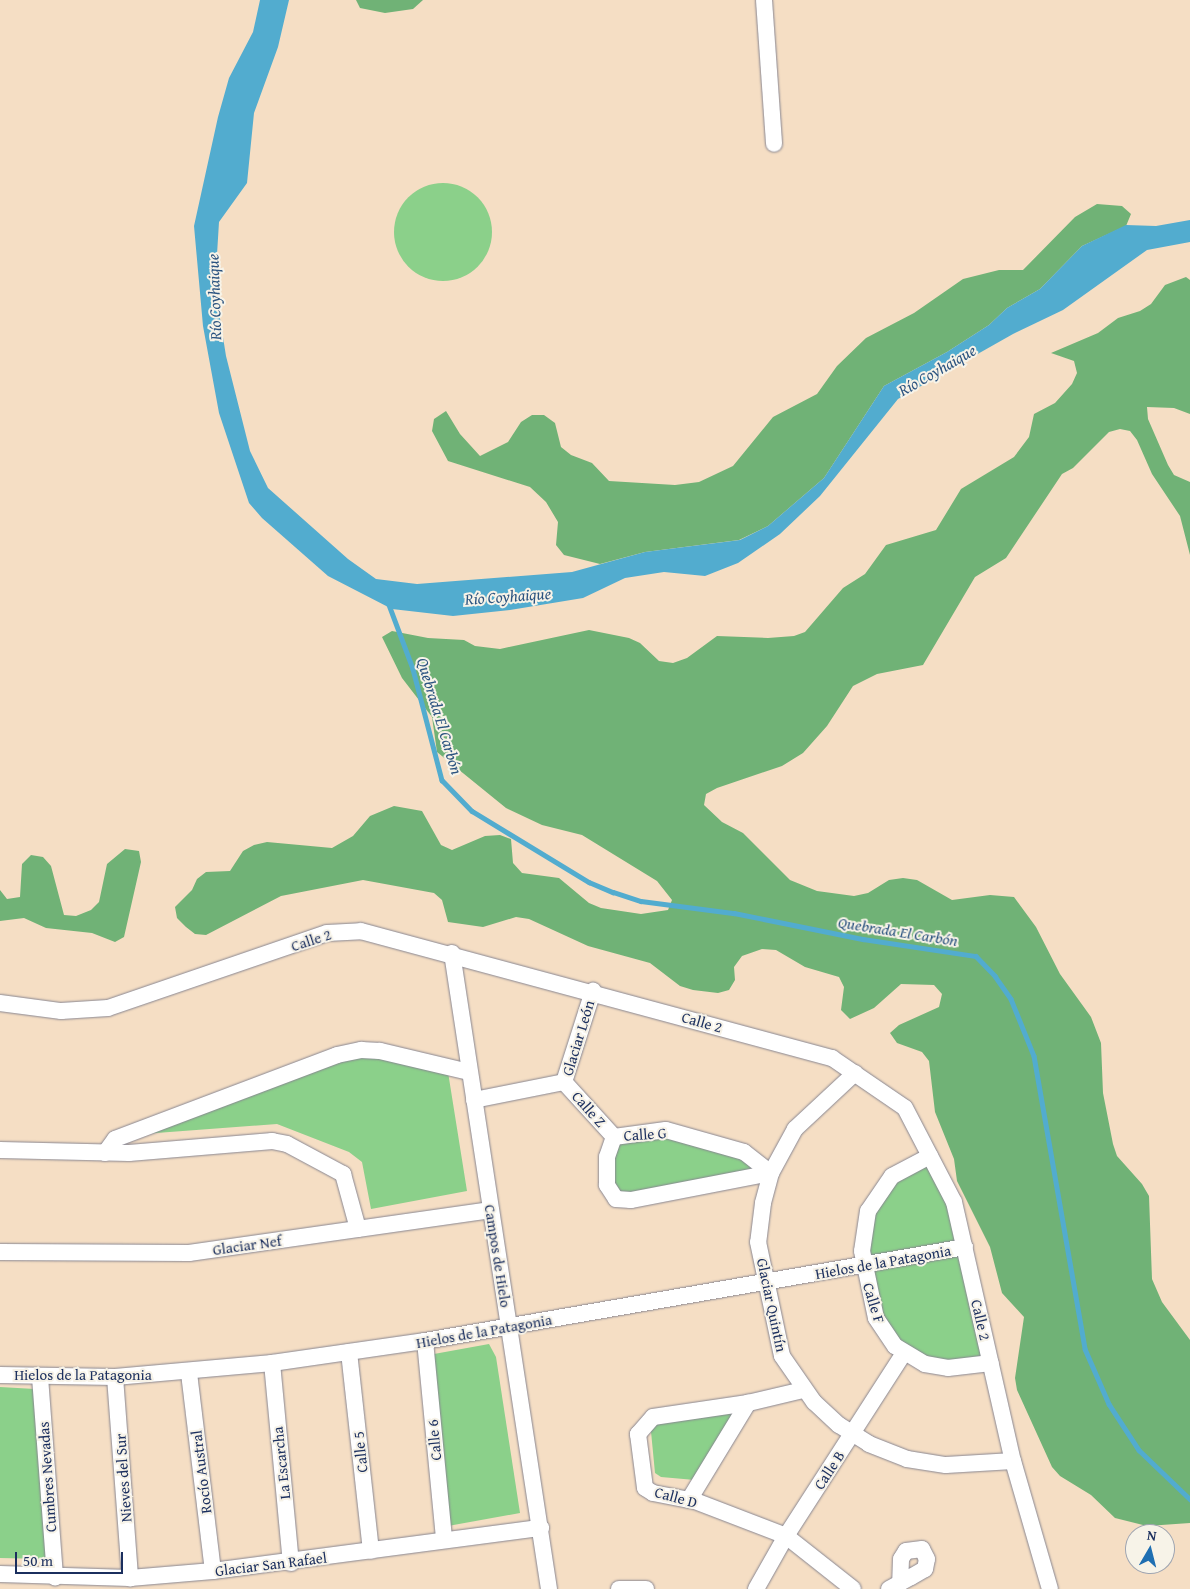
<!DOCTYPE html>
<html>
<head>
<meta charset="utf-8">
<style>
	body { margin:0 }
	#map { position:relative; width:1190px; height:1589px; overflow:hidden; background:#f5dec4; font-family:"Gentium Book Plus",serif }
	div>[style] { position:absolute }
	.green>* { inset:0; background:#8bd08a }
	.round { border-radius:50% }
	.forest>* { inset:0; background:#70b276 }
	.water>* { inset:0; background:#52accf }
	.stream>* { height:4.5px; margin:-2.25px; padding:0 2.25px; transform-origin:2.25px; border-radius:2.25px; background:#52accf }
	.roads { filter:drop-shadow(0 0 1px #888691) drop-shadow(0 0 1px #888691) }
	.minor>* { height:16px; margin:-8px; padding:0 8px; transform-origin:8px; border-radius:8px; background:#fff }
	span { translate:-50% -50%; white-space:nowrap; text-align:center; line-height:1.15; -webkit-text-stroke:4px #f7f3e8; paint-order:stroke }
	.street-label { font-size:15px; color:#1b2f5e }
	.water-label { font-size:16px; color:#2c5480; font-style:italic }
	.north { position:absolute; left:1125px; top:1524px; width:50px; height:50px; box-sizing:border-box; background:#f7f3e8; border:1px solid #9fa5b1; border-radius:50%; rotate:8deg; font-size:14px; font-weight:700; line-height:20px; text-align:center; color:#1b2f5e }
	.north::after { content:''; display:block; margin:auto; width:18px; height:22px; background:#1f6fb2; clip-path:polygon(50% 0,100% 100%,50% 72%,0 100%) }
	.scale { position:absolute; left:15px; top:1552px; width:108px; height:22px; box-sizing:border-box; border:2px solid #1b2f5e; border-top:0; padding-left:6px; font-size:15px; line-height:18px; white-space:nowrap; color:#1b2f5e; -webkit-text-stroke:4px #f7f3e8; paint-order:stroke }
</style>
</head>
<body>
<div id="map">
	<div class="green">
		<i class="round" style="left:394px;top:183px;width:98px;height:98px"></i>
		<i style="clip-path:polygon(370px 1052px,448px 1072px,467px 1191px,371px 1209px,362px 1162px,349px 1152px,277px 1124px,143px 1134px,149px 1128px)"></i>
		<i style="clip-path:polygon(667px 1134px,742px 1155px,764px 1171px,620px 1195px,610px 1184px,617px 1140px)"></i>
		<i style="clip-path:polygon(927px 1161px,950px 1202px,960px 1244px,867px 1262px,877px 1201px,891px 1182px)"></i>
		<i style="clip-path:polygon(963px 1252px,987px 1360px,961px 1364px,909px 1352px,878px 1315px,868px 1268px)"></i>
		<i style="clip-path:polygon(489px 1344px,496px 1357px,520px 1513px,448px 1526px,434px 1354px)"></i>
		<i style="clip-path:polygon(0 1387px,35px 1389px,47px 1559px,0 1558px)"></i>
		<i style="clip-path:polygon(737px 1410px,695px 1480px,661px 1477px,655px 1473px,650px 1421px)"></i>
	</div>
	<div class="forest">
		<i style="clip-path:polygon(356px 0,423px 0,413px 9px,385px 13px,360px 8px)"></i>
		<i style="clip-path:polygon(1097px 204px,1122px 206px,1131px 214px,1126px 226px,1082px 246px,1040px 289px,1007px 308px,989px 325px,947px 352px,884px 386px,824px 478px,768px 526px,739px 540px,645px 552px,600px 564px,564px 555px,556px 545px,558px 522px,546px 502px,530px 487px,448px 461px,432px 431px,434px 419px,446px 411px,460px 434px,480px 456px,508px 442px,521px 422px,532px 415px,544px 415px,555px 423px,561px 447px,571px 455px,592px 463px,609px 481px,675px 485px,699px 482px,733px 466px,773px 417px,817px 394px,837px 366px,866px 338px,914px 313px,963px 279px,999px 270px,1023px 270px,1075px 217px)"></i>
		<i style="clip-path:polygon(1186px 277px,1190px 280px,1190px 414px,1174px 408px,1147px 407px,1148px 419px,1168px 465px,1174px 475px,1190px 482px,1190px 555px,1180px 516px,1152px 474px,1137px 440px,1130px 431px,1120px 429px,1109px 432px,1073px 468px,1062px 474px,1006px 558px,975px 577px,923px 665px,877px 674px,853px 686px,827px 726px,803px 753px,782px 766px,717px 788px,706px 794px,704px 805px,722px 822px,743px 833px,790px 880px,817px 891px,854px 896px,868px 893px,889px 880px,903px 878px,917px 880px,952px 900px,990px 895px,1014px 897px,1036px 927px,1060px 974px,1091px 1017px,1101px 1043px,1103px 1093px,1113px 1144px,1117px 1156px,1142px 1184px,1149px 1196px,1152px 1279px,1162px 1302px,1190px 1340px,1190px 1523px,1147px 1526px,1115px 1518px,1091px 1495px,1060px 1476px,1052px 1467px,1017px 1390px,1015px 1378px,1024px 1317px,1002px 1293px,990px 1247px,957px 1181px,954px 1159px,935px 1112px,929px 1061px,922px 1052px,897px 1043px,890px 1033px,899px 1025px,939px 1007px,942px 994px,934px 985px,901px 984px,874px 1008px,850px 1019px,841px 1010px,844px 987px,839px 977px,805px 967px,776px 950px,762px 949px,742px 956px,734px 967px,735px 980px,729px 990px,718px 993px,693px 990px,680px 986px,650px 963px,588px 946px,529px 919px,516px 917px,483px 927px,448px 922px,442px 900px,434px 893px,363px 880px,281px 896px,206px 935px,195px 934px,186px 927px,177px 918px,175px 907px,192px 890px,197px 879px,206px 872px,230px 871px,243px 851px,254px 845px,267px 842px,332px 848px,353px 836px,370px 816px,394px 806px,422px 811px,441px 845px,452px 850px,485px 836px,500px 835px,511px 839px,513px 863px,522px 873px,559px 878px,589px 903px,601px 908px,641px 914px,668px 910px,672px 900px,657px 881px,582px 835px,542px 825px,506px 808px,437px 752px,432px 717px,402px 678px,382px 637px,392px 631px,428px 638px,464px 640px,475px 646px,500px 649px,589px 630px,629px 638px,640px 643px,659px 661px,673px 663px,687px 658px,717px 636px,768px 638px,794px 636px,805px 632px,843px 588px,865px 574px,886px 545px,936px 530px,961px 489px,1014px 457px,1029px 437px,1034px 414px,1055px 403px,1072px 384px,1077px 373px,1074px 361px,1051px 353px,1098px 333px,1118px 318px,1140px 311px,1151px 304px,1165px 285px)"></i>
		<i style="clip-path:polygon(125px 849px,139px 851px,141px 862px,124px 937px,115px 942px,92px 933px,46px 928px,24px 918px,0 921px,0 890px,7px 899px,20px 897px,22px 864px,31px 855px,43px 857px,51px 866px,64px 915px,76px 916px,91px 910px,99px 902px,107px 864px)"></i>
	</div>
	<div class="water">
		<i style="clip-path:polygon(260px 0,289px 0,278px 47px,254px 113px,247px 183px,219px 222px,215px 287px,226px 356px,250px 451px,268px 488px,348px 559px,376px 579px,417px 584px,572px 572px,645px 552px,740px 540px,768px 526px,824px 478px,884px 386px,947px 352px,989px 325px,1007px 308px,1040px 289px,1082px 246px,1126px 225px,1156px 226px,1190px 220px,1190px 242px,1147px 250px,1063px 310px,1013px 334px,898px 399px,820px 496px,780px 534px,738px 563px,705px 576px,664px 572px,625px 578px,583px 598px,510px 610px,453px 616px,392px 609px,328px 576px,262px 518px,249px 503px,219px 413px,203px 326px,194px 226px,218px 117px,229px 78px,253px 32px)"></i>
	</div>
	<div class="stream">
		<i style="left:388px;top:602px;width:72px;rotate:69.5deg"></i>
		<i style="left:413px;top:669px;width:115px;rotate:75.4deg"></i>
		<i style="left:442px;top:780px;width:43px;rotate:45.9deg"></i>
		<i style="left:472px;top:811px;width:137px;rotate:31.3deg"></i>
		<i style="left:589px;top:882px;width:26px;rotate:23deg"></i>
		<i style="left:613px;top:892px;width:29px;rotate:18deg"></i>
		<i style="left:641px;top:901px;width:94px;rotate:7.4deg"></i>
		<i style="left:734px;top:913px;width:132px;rotate:11.4deg"></i>
		<i style="left:863px;top:939px;width:114px;rotate:8.6deg"></i>
		<i style="left:976px;top:956px;width:28px;rotate:46deg"></i>
		<i style="left:995px;top:976px;width:28px;rotate:55deg"></i>
		<i style="left:1011px;top:999px;width:61px;rotate:68deg"></i>
		<i style="left:1034px;top:1056px;width:297px;rotate:80.1deg"></i>
		<i style="left:1085px;top:1349px;width:60px;rotate:66.4deg"></i>
		<i style="left:1109px;top:1404px;width:55px;rotate:56.9deg"></i>
		<i style="left:1139px;top:1450px;width:71px;rotate:43.9deg"></i>
	</div>
	<div class="roads">
		<div class="minor">
			<i style="left:764px;top:0;width:144px;rotate:86deg"></i>
			<i style="left:452px;top:953px;width:643px;rotate:81.33deg"></i>
			<i style="left:0;top:1003px;width:62px;rotate:7.5deg"></i>
			<i style="left:61px;top:1011px;width:47px;rotate:-3.7deg"></i>
			<i style="left:108px;top:1008px;width:231px;rotate:-18.9deg"></i>
			<i style="left:327px;top:933px;width:34px;rotate:-3deg"></i>
			<i style="left:361px;top:931px;width:488px;rotate:15.1deg"></i>
			<i style="left:832px;top:1058px;width:88px;rotate:34.4deg"></i>
			<i style="left:905px;top:1108px;width:106px;rotate:62.5deg"></i>
			<i style="left:954px;top:1202px;width:266px;rotate:77.2deg"></i>
			<i style="left:1013px;top:1461px;width:133px;rotate:73.9deg"></i>
			<i style="left:855px;top:1073px;width:82px;rotate:137deg"></i>
			<i style="left:795px;top:1129px;width:50px;rotate:118.6deg"></i>
			<i style="left:771px;top:1173px;width:31px;rotate:105deg"></i>
			<i style="left:763px;top:1203px;width:39px;rotate:97deg"></i>
			<i style="left:758px;top:1242px;width:116px;rotate:78.1deg"></i>
			<i style="left:782px;top:1356px;width:56px;rotate:55.2deg"></i>
			<i style="left:814px;top:1402px;width:34px;rotate:43deg"></i>
			<i style="left:839px;top:1425px;width:36px;rotate:32deg"></i>
			<i style="left:869px;top:1444px;width:41px;rotate:21.5deg"></i>
			<i style="left:907px;top:1459px;width:39px;rotate:9deg"></i>
			<i style="left:946px;top:1465px;width:67px;rotate:-3.4deg"></i>
			<i style="left:564px;top:1082px;width:74px;rotate:47.7deg"></i>
			<i style="left:474px;top:1100px;width:92px;rotate:-11.3deg"></i>
			<i style="left:564px;top:1082px;width:96px;rotate:-72.3deg"></i>
			<i style="left:666px;top:1130px;width:81px;rotate:15.8deg"></i>
			<i style="left:744px;top:1152px;width:34px;rotate:38deg"></i>
			<i style="left:771px;top:1173px;width:143px;rotate:169.1deg"></i>
			<i style="left:631px;top:1200px;width:15px;rotate:-176deg"></i>
			<i style="left:616px;top:1199px;width:17px;rotate:-123deg"></i>
			<i style="left:607px;top:1185px;width:28px;rotate:-90deg"></i>
			<i style="left:607px;top:1157px;width:21px;rotate:-71deg"></i>
			<i style="left:614px;top:1137px;width:52px;rotate:-7.7deg"></i>
			<i style="left:0;top:1150px;width:129px;rotate:1.3deg"></i>
			<i style="left:129px;top:1153px;width:144px;rotate:-4.8deg"></i>
			<i style="left:272px;top:1141px;width:15px;rotate:11deg"></i>
			<i style="left:287px;top:1144px;width:64px;rotate:28.2deg"></i>
			<i style="left:343px;top:1174px;width:57px;rotate:74.7deg"></i>
			<i style="left:105px;top:1153px;width:17px;rotate:-54deg"></i>
			<i style="left:115px;top:1139px;width:237px;rotate:-20.7deg"></i>
			<i style="left:337px;top:1055px;width:25px;rotate:-12deg"></i>
			<i style="left:361px;top:1050px;width:19px;rotate:3deg"></i>
			<i style="left:380px;top:1051px;width:91px;rotate:13.3deg"></i>
			<i style="left:930px;top:1156px;width:43px;rotate:152.2deg"></i>
			<i style="left:892px;top:1176px;width:42px;rotate:124.4deg"></i>
			<i style="left:868px;top:1211px;width:40px;rotate:98.5deg"></i>
			<i style="left:862px;top:1251px;width:68px;rotate:78.2deg"></i>
			<i style="left:876px;top:1318px;width:34px;rotate:56deg"></i>
			<i style="left:895px;top:1346px;width:35px;rotate:31deg"></i>
			<i style="left:925px;top:1364px;width:23px;rotate:10deg"></i>
			<i style="left:948px;top:1368px;width:43px;rotate:-6.6deg"></i>
			<i style="left:0;top:1252px;width:189px;rotate:0.3deg"></i>
			<i style="left:189px;top:1253px;width:305px;rotate:-8.1deg"></i>
			<i style="left:425px;top:1341px;width:199px;rotate:84.5deg"></i>
			<i style="left:349px;top:1352px;width:200px;rotate:83.7deg"></i>
			<i style="left:272px;top:1363px;width:201px;rotate:84.6deg"></i>
			<i style="left:189px;top:1373px;width:199px;rotate:83.1deg"></i>
			<i style="left:0;top:1375px;width:115px;rotate:1deg"></i>
			<i style="left:115px;top:1377px;width:158px;rotate:-5.1deg"></i>
			<i style="left:272px;top:1363px;width:155px;rotate:-8.2deg"></i>
			<i style="left:425px;top:1341px;width:548px;rotate:-9.87deg"></i>
			<i style="left:40px;top:1377px;width:201px;rotate:85.7deg"></i>
			<i style="left:115px;top:1377px;width:202px;rotate:85.7deg"></i>
			<i style="left:803px;top:1390px;width:57px;rotate:166.7deg"></i>
			<i style="left:748px;top:1403px;width:96px;rotate:171.6deg"></i>
			<i style="left:653px;top:1417px;width:23px;rotate:131deg"></i>
			<i style="left:638px;top:1434px;width:54px;rotate:82.6deg"></i>
			<i style="left:645px;top:1488px;width:9px;rotate:32deg"></i>
			<i style="left:653px;top:1493px;width:43px;rotate:10.8deg"></i>
			<i style="left:695px;top:1501px;width:97px;rotate:21deg"></i>
			<i style="left:786px;top:1536px;width:85px;rotate:38.3deg"></i>
			<i style="left:689px;top:1500px;width:114px;rotate:-58.7deg"></i>
			<i style="left:0;top:1574px;width:130px;rotate:1.8deg"></i>
			<i style="left:130px;top:1578px;width:83px;rotate:-4.8deg"></i>
			<i style="left:213px;top:1571px;width:331px;rotate:-7.5deg"></i>
			<i style="left:619px;top:1589px;width:27px"></i>
			<i style="left:756px;top:1589px;width:61px;rotate:-60.5deg"></i>
			<i style="left:786px;top:1536px;width:218px;rotate:-57.2deg"></i>
			<i style="left:889px;top:1589px;width:25px;rotate:-29deg"></i>
			<i style="left:911px;top:1577px;width:16px;rotate:-30deg"></i>
			<i style="left:925px;top:1569px;width:10px;rotate:-79deg"></i>
			<i style="left:927px;top:1559px;width:11px;rotate:-117deg"></i>
			<i style="left:922px;top:1549px;width:16px;rotate:173deg"></i>
			<i style="left:906px;top:1551px;width:9px;rotate:122deg"></i>
			<i style="left:901px;top:1559px;width:24px;rotate:92deg"></i>
		</div>
	</div>
	<div class="street-label">
		<span style="left:311px;top:940px;rotate:-18deg">Calle 2</span>
		<span style="left:702px;top:1022px;rotate:16deg">Calle 2</span>
		<span style="left:578px;top:1038px;rotate:-73deg">Glaciar León</span>
		<span style="left:589px;top:1109px;rotate:48deg">Calle Z</span>
		<span style="left:645px;top:1134px;rotate:-4deg">Calle G</span>
		<span style="left:247px;top:1245px;rotate:-8deg">Glaciar Nef</span>
		<span style="left:498px;top:1256px;rotate:81deg">Campos de Hielo</span>
		<span style="left:883px;top:1262px;rotate:-10deg">Hielos de la Patagonia</span>
		<span style="left:874px;top:1303px;rotate:73deg">Calle F</span>
		<span style="left:772px;top:1305px;rotate:78deg">Glaciar Quintín</span>
		<span style="left:981px;top:1320px;rotate:77deg">Calle 2</span>
		<span style="left:484px;top:1331px;rotate:-10deg">Hielos de la Patagonia</span>
		<span style="left:83px;top:1375px">Hielos de la Patagonia</span>
		<span style="left:434px;top:1440px;rotate:-95deg">Calle 6</span>
		<span style="left:360px;top:1452px;rotate:-96deg">Calle 5</span>
		<span style="left:281px;top:1463px;rotate:-96deg">La Escarcha</span>
		<span style="left:829px;top:1470px;rotate:-57deg">Calle B</span>
		<span style="left:201px;top:1472px;rotate:-97deg">Rocío Austral</span>
		<span style="left:47px;top:1477px;rotate:-94deg">Cumbres Nevadas</span>
		<span style="left:123px;top:1478px;rotate:-94deg">Nieves del Sur</span>
		<span style="left:676px;top:1497px;rotate:15deg">Calle D</span>
		<span style="left:271px;top:1564px;rotate:-7deg">Glaciar San Rafael</span>
	</div>
	<div class="water-label">
		<span style="left:214px;top:297px;rotate:-92deg">Río Coyhaique</span>
		<span style="left:937px;top:370px;rotate:-30deg">Río Coyhaique</span>
		<span style="left:508px;top:596px;rotate:-4deg">Río Coyhaique</span>
		<span style="left:440px;top:716px;rotate:73deg">Quebrada El Carbón</span>
		<span style="left:898px;top:931px;rotate:9deg">Quebrada El Carbón</span>
	</div>
	<div class="north">N</div>
	<div class="scale">50 m</div>
</div>
</body>
</html>
